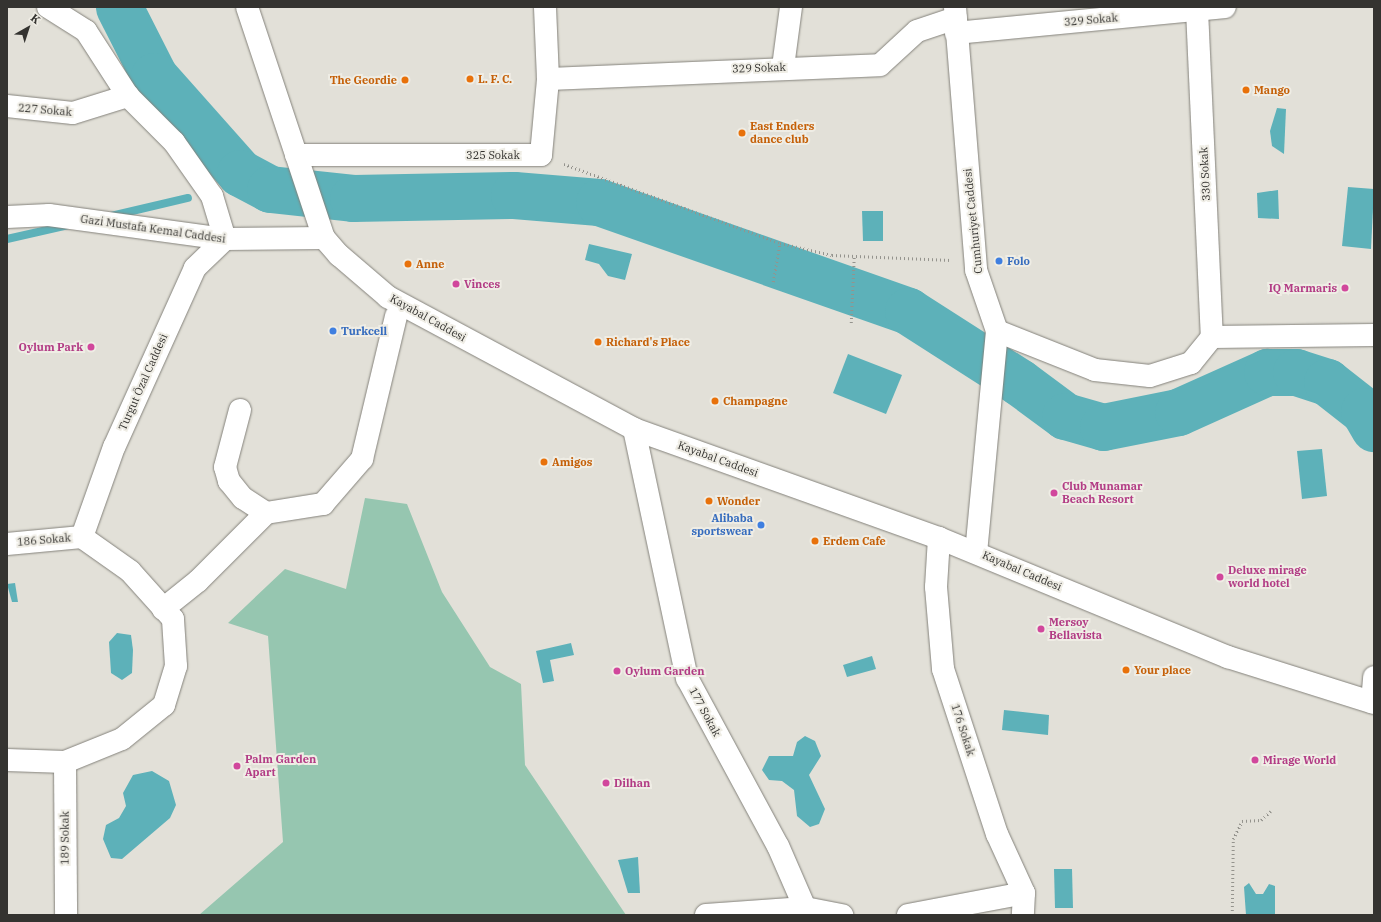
<!DOCTYPE html>
<html>
<head>
<meta charset="utf-8">
<style>
	body { margin:0 }
	#map { position:relative; width:1381px; height:922px; overflow:hidden; background:#e2e0d8; font-family:"IBM Plex Serif",serif }
	div>[style] { position:absolute }
	.green>* { inset:0; background:#96c6b0 }
	.water>* { inset:0; background:#5db1b9 }
	.stream>* { height:8px; margin:-4px; padding:0 4px; transform-origin:4px; border-radius:4px; background:#5db1b9 }
	.river>* { height:47px; margin:-23.5px; padding:0 23.5px; transform-origin:23.5px; border-radius:23.5px; background:#5db1b9 }
	.path>* { height:2.5px; margin-top:-1.25px; transform-origin:0; background:repeating-linear-gradient(90deg,#94938d 0 1px,transparent 0 4px) }
	.roads { filter:drop-shadow(0 0 1px #84827b) drop-shadow(0 0 1px #84827b) }
	.street>* { height:22px; margin:-11px; padding:0 11px; transform-origin:11px; border-radius:11px; background:#fff }
	.secondary>* { height:22px; margin:-11px; padding:0 11px; transform-origin:11px; border-radius:11px; background:#fff }
	.dots>* { width:11px; height:11px; translate:-50% -50%; box-sizing:border-box; border:2px solid #efede5; border-radius:50% }
	span { translate:-50% -50%; white-space:nowrap; text-align:center; line-height:1.15; -webkit-text-stroke:4px #efede5; paint-order:stroke }
	.street-label { font-size:11px; color:#343330 }
	.food-label { font-size:11px; color:#c56008; font-weight:700 }
	.left { translate:0 -50%; text-align:left }
	.right { translate:-100% -50%; text-align:right }
	.shop-label { font-size:11px; color:#366cbe; font-weight:700 }
	.hotel-label { font-size:11px; color:#b23c85; font-weight:700 }
	.frame { position:absolute; inset:0; border:8px solid #343330; pointer-events:none }
	.north { position:absolute; left:8px; top:8px; width:40px; height:40px; -webkit-text-stroke:3px #efede5; paint-order:stroke; rotate:39deg; font-size:11px; font-weight:700; line-height:16px; text-align:center; color:#343330 }
	.north::after { content:''; display:block; margin:auto; width:14px; height:18px; background:#343330; clip-path:polygon(50% 0,100% 100%,50% 72%,0 100%) }
</style>
</head>
<body>
<div id="map">
	<div class="green">
		<i style="clip-path:polygon(365px 498px,407px 504px,442px 592px,490px 667px,521px 684px,525px 765px,626px 915px,199px 915px,283px 842px,268px 636px,228px 623px,285px 569px,346px 589px)"></i>
	</div>
	<div class="water">
		<i style="clip-path:polygon(1277px 108px,1286px 109px,1284px 154px,1272px 146px,1270px 131px)"></i>
		<i style="clip-path:polygon(1348px 187px,1374px 189px,1371px 249px,1342px 246px)"></i>
		<i style="clip-path:polygon(1278px 190px,1279px 219px,1258px 218px,1257px 193px)"></i>
		<i style="clip-path:polygon(862px 211px,883px 211px,883px 241px,863px 241px)"></i>
		<i style="clip-path:polygon(589px 244px,632px 254px,625px 280px,608px 276px,599px 264px,585px 260px)"></i>
		<i style="clip-path:polygon(848px 354px,902px 375px,886px 414px,833px 393px)"></i>
		<i style="clip-path:polygon(1322px 449px,1327px 496px,1302px 499px,1297px 451px)"></i>
		<i style="clip-path:polygon(15px 583px,18px 602px,12px 602px,7px 584px)"></i>
		<i style="clip-path:polygon(117px 633px,131px 635px,133px 650px,132px 673px,122px 680px,111px 673px,109px 642px)"></i>
		<i style="clip-path:polygon(571px 643px,574px 655px,550px 660px,554px 681px,543px 683px,536px 651px)"></i>
		<i style="clip-path:polygon(872px 656px,876px 669px,847px 677px,843px 665px)"></i>
		<i style="clip-path:polygon(1004px 710px,1049px 715px,1048px 735px,1002px 730px)"></i>
		<i style="clip-path:polygon(805px 736px,815px 741px,821px 756px,809px 775px,825px 809px,819px 824px,810px 827px,797px 816px,794px 790px,782px 781px,769px 780px,762px 770px,769px 756px,793px 756px,797px 742px)"></i>
		<i style="clip-path:polygon(152px 771px,169px 781px,176px 805px,170px 818px,122px 859px,111px 858px,103px 839px,106px 825px,119px 818px,126px 806px,123px 793px,133px 775px)"></i>
		<i style="clip-path:polygon(638px 857px,640px 893px,628px 893px,618px 860px)"></i>
		<i style="clip-path:polygon(1054px 869px,1072px 869px,1073px 908px,1055px 908px)"></i>
		<i style="clip-path:polygon(1249px 883px,1256px 894px,1263px 894px,1269px 884px,1275px 886px,1275px 915px,1246px 915px,1244px 887px)"></i>
	</div>
	<div class="stream">
		<i style="left:232px;top:188px;width:26px;rotate:-11deg"></i>
		<i style="left:111px;top:216px;width:79px;rotate:-13.2deg"></i>
		<i style="left:7px;top:239px;width:64px;rotate:-12.7deg"></i>
	</div>
	<div class="river">
		<i style="left:119px;top:7px;width:77px;rotate:63.1deg"></i>
		<i style="left:154px;top:76px;width:130px;rotate:48.4deg"></i>
		<i style="left:240px;top:173px;width:34px;rotate:28deg"></i>
		<i style="left:270px;top:189px;width:83px;rotate:6.2deg"></i>
		<i style="left:353px;top:198px;width:161px;rotate:-1.1deg"></i>
		<i style="left:514px;top:195px;width:85px;rotate:4.7deg"></i>
		<i style="left:599px;top:202px;width:328px;rotate:19.4deg"></i>
		<i style="left:908px;top:311px;width:132px;rotate:32.6deg"></i>
		<i style="left:1019px;top:382px;width:57px;rotate:36.5deg"></i>
		<i style="left:1065px;top:416px;width:40px;rotate:16deg"></i>
		<i style="left:1103px;top:427px;width:76px;rotate:-11.3deg"></i>
		<i style="left:1178px;top:412px;width:98px;rotate:-24.2deg"></i>
		<i style="left:1267px;top:372px;width:29px"></i>
		<i style="left:1296px;top:372px;width:33px;rotate:18deg"></i>
		<i style="left:1327px;top:382px;width:47px;rotate:38.1deg"></i>
		<i style="left:1364px;top:411px;width:20px;rotate:60deg"></i>
	</div>
	<div class="path">
		<i style="left:564px;top:164px;width:230px;rotate:20.1deg"></i>
		<i style="left:780px;top:243px;width:53px;rotate:13deg"></i>
		<i style="left:832px;top:255px;width:119px;rotate:2.4deg"></i>
		<i style="left:773px;top:282px;width:40px;rotate:-80deg"></i>
		<i style="left:851px;top:323px;width:67px;rotate:-87.4deg"></i>
		<i style="left:1232px;top:915px;width:76px;rotate:-89.2deg"></i>
		<i style="left:1233px;top:839px;width:20px;rotate:-63deg"></i>
		<i style="left:1242px;top:821px;width:19px;rotate:-3deg"></i>
		<i style="left:1261px;top:820px;width:13px;rotate:-42deg"></i>
	</div>
	<div class="roads">
		<div class="street">
			<i style="left:48px;top:7px;width:45px;rotate:32.3deg"></i>
			<i style="left:86px;top:31px;width:77px;rotate:57.1deg"></i>
			<i style="left:128px;top:96px;width:65px;rotate:45deg"></i>
			<i style="left:174px;top:142px;width:66px;rotate:54.9deg"></i>
			<i style="left:212px;top:196px;width:45px;rotate:73.2deg"></i>
			<i style="left:225px;top:239px;width:42px;rotate:136deg"></i>
			<i style="left:195px;top:268px;width:196px;rotate:114.3deg"></i>
			<i style="left:114px;top:447px;width:96px;rotate:109.6deg"></i>
			<i style="left:955px;top:7px;width:264px;rotate:85.4deg"></i>
			<i style="left:976px;top:270px;width:65px;rotate:71deg"></i>
			<i style="left:997px;top:331px;width:222px;rotate:95.4deg"></i>
			<i style="left:1197px;top:10px;width:327px;rotate:87.4deg"></i>
			<i style="left:956px;top:33px;width:270px;rotate:-5.5deg"></i>
			<i style="left:783px;top:67px;width:61px;rotate:-82.4deg"></i>
			<i style="left:548px;top:79px;width:332px;rotate:-2.4deg"></i>
			<i style="left:880px;top:65px;width:50px;rotate:-42.6deg"></i>
			<i style="left:917px;top:31px;width:41px;rotate:-18.4deg"></i>
			<i style="left:7px;top:106px;width:66px;rotate:6.1deg"></i>
			<i style="left:73px;top:113px;width:58px;rotate:-17.2deg"></i>
			<i style="left:296px;top:155px;width:245px"></i>
			<i style="left:541px;top:155px;width:76px;rotate:-84.7deg"></i>
			<i style="left:548px;top:79px;width:72px;rotate:-92.4deg"></i>
			<i style="left:997px;top:331px;width:105px;rotate:21.7deg"></i>
			<i style="left:1095px;top:370px;width:55px;rotate:6.2deg"></i>
			<i style="left:1150px;top:376px;width:43px;rotate:-17.6deg"></i>
			<i style="left:1191px;top:363px;width:33px;rotate:-51deg"></i>
			<i style="left:1212px;top:337px;width:162px;rotate:-0.7deg"></i>
			<i style="left:240px;top:410px;width:59px;rotate:104.7deg"></i>
			<i style="left:225px;top:467px;width:15px;rotate:74deg"></i>
			<i style="left:229px;top:481px;width:22px;rotate:51deg"></i>
			<i style="left:243px;top:498px;width:27px;rotate:33deg"></i>
			<i style="left:266px;top:513px;width:58px;rotate:-9deg"></i>
			<i style="left:323px;top:504px;width:60px;rotate:-49.1deg"></i>
			<i style="left:362px;top:459px;width:147px;rotate:-76.6deg"></i>
			<i style="left:634px;top:429px;width:255px;rotate:78deg"></i>
			<i style="left:687px;top:678px;width:191px;rotate:61.6deg"></i>
			<i style="left:778px;top:846px;width:68px;rotate:66.5deg"></i>
			<i style="left:939px;top:538px;width:49px;rotate:93.5deg"></i>
			<i style="left:936px;top:587px;width:82px;rotate:85.1deg"></i>
			<i style="left:943px;top:669px;width:174px;rotate:71.9deg"></i>
			<i style="left:997px;top:834px;width:65px;rotate:65.4deg"></i>
			<i style="left:1024px;top:893px;width:22px;rotate:93deg"></i>
			<i style="left:7px;top:544px;width:75px;rotate:-5.3deg"></i>
			<i style="left:163px;top:609px;width:45px;rotate:-38.7deg"></i>
			<i style="left:198px;top:581px;width:96px;rotate:-45deg"></i>
			<i style="left:1372px;top:702px;width:25px;rotate:-85deg"></i>
			<i style="left:7px;top:760px;width:58px;rotate:2deg"></i>
			<i style="left:65px;top:762px;width:61px;rotate:-22deg"></i>
			<i style="left:122px;top:739px;width:54px;rotate:-39deg"></i>
			<i style="left:164px;top:705px;width:41px;rotate:-72.9deg"></i>
			<i style="left:176px;top:666px;width:47px;rotate:-93.7deg"></i>
			<i style="left:173px;top:619px;width:64px;rotate:-131.9deg"></i>
			<i style="left:130px;top:571px;width:59px;rotate:-144.7deg"></i>
			<i style="left:65px;top:762px;width:153px;rotate:89.6deg"></i>
			<i style="left:706px;top:915px;width:99px;rotate:-4deg"></i>
			<i style="left:805px;top:908px;width:38px;rotate:11deg"></i>
			<i style="left:908px;top:915px;width:118px;rotate:-10.7deg"></i>
		</div>
		<div class="secondary">
			<i style="left:247px;top:7px;width:243px;rotate:71.6deg"></i>
			<i style="left:324px;top:238px;width:23px;rotate:49deg"></i>
			<i style="left:339px;top:255px;width:65px;rotate:40.6deg"></i>
			<i style="left:388px;top:297px;width:279px;rotate:28.2deg"></i>
			<i style="left:634px;top:429px;width:324px;rotate:19.7deg"></i>
			<i style="left:939px;top:538px;width:313px;rotate:22.4deg"></i>
			<i style="left:1228px;top:657px;width:153px;rotate:17.5deg"></i>
			<i style="left:7px;top:217px;width:42px;rotate:-2.7deg"></i>
			<i style="left:49px;top:215px;width:178px;rotate:7.8deg"></i>
			<i style="left:225px;top:239px;width:99px;rotate:-0.6deg"></i>
		</div>
	</div>
	<div class="dots">
		<i style="left:470px;top:79px;background:#e8710a"></i>
		<i style="left:405px;top:80px;background:#e8710a"></i>
		<i style="left:1246px;top:90px;background:#e8710a"></i>
		<i style="left:742px;top:133px;background:#e8710a"></i>
		<i style="left:999px;top:261px;background:#3f7fe0"></i>
		<i style="left:408px;top:264px;background:#e8710a"></i>
		<i style="left:456px;top:284px;background:#d1479c"></i>
		<i style="left:1345px;top:288px;background:#d1479c"></i>
		<i style="left:333px;top:331px;background:#3f7fe0"></i>
		<i style="left:598px;top:342px;background:#e8710a"></i>
		<i style="left:91px;top:347px;background:#d1479c"></i>
		<i style="left:715px;top:401px;background:#e8710a"></i>
		<i style="left:544px;top:462px;background:#e8710a"></i>
		<i style="left:1054px;top:493px;background:#d1479c"></i>
		<i style="left:709px;top:501px;background:#e8710a"></i>
		<i style="left:761px;top:525px;background:#3f7fe0"></i>
		<i style="left:815px;top:541px;background:#e8710a"></i>
		<i style="left:1220px;top:577px;background:#d1479c"></i>
		<i style="left:1041px;top:629px;background:#d1479c"></i>
		<i style="left:1126px;top:670px;background:#e8710a"></i>
		<i style="left:617px;top:671px;background:#d1479c"></i>
		<i style="left:1255px;top:760px;background:#d1479c"></i>
		<i style="left:237px;top:766px;background:#d1479c"></i>
		<i style="left:606px;top:783px;background:#d1479c"></i>
	</div>
	<div class="street-label">
		<span style="left:1091px;top:20px;rotate:-5deg">329 Sokak</span>
		<span style="left:759px;top:68px;rotate:-2deg">329 Sokak</span>
		<span style="left:45px;top:110px;rotate:5deg">227 Sokak</span>
		<span style="left:493px;top:155px">325 Sokak</span>
		<span style="left:1205px;top:174px;rotate:-93deg">330 Sokak</span>
		<span style="left:973px;top:221px;rotate:-96deg">Cumhuriyet Caddesi</span>
		<span style="left:153px;top:229px;rotate:8deg">Gazi Mustafa Kemal Caddesi</span>
		<span style="left:428px;top:318px;rotate:29deg">Kayabal Caddesi</span>
		<span style="left:143px;top:382px;rotate:-66deg">Turgut Özal Caddesi</span>
		<span style="left:718px;top:459px;rotate:20deg">Kayabal Caddesi</span>
		<span style="left:44px;top:540px;rotate:-5deg">186 Sokak</span>
		<span style="left:1022px;top:571px;rotate:23deg">Kayabal Caddesi</span>
		<span style="left:705px;top:712px;rotate:62deg">177 Sokak</span>
		<span style="left:963px;top:730px;rotate:72deg">176 Sokak</span>
		<span style="left:65px;top:838px;rotate:-90deg">189 Sokak</span>
	</div>
	<div class="food-label">
		<span class="left" style="left:478px;top:79px">L. F. C.</span>
		<span class="right" style="left:397px;top:80px">The Geordie</span>
		<span class="left" style="left:1254px;top:90px">Mango</span>
		<span class="left" style="left:750px;top:133px">East Enders<br>dance club</span>
		<span class="left" style="left:416px;top:264px">Anne</span>
		<span class="left" style="left:606px;top:342px">Richard's Place</span>
		<span class="left" style="left:723px;top:401px">Champagne</span>
		<span class="left" style="left:552px;top:462px">Amigos</span>
		<span class="left" style="left:717px;top:501px">Wonder</span>
		<span class="left" style="left:823px;top:541px">Erdem Cafe</span>
		<span class="left" style="left:1134px;top:670px">Your place</span>
	</div>
	<div class="shop-label">
		<span class="left" style="left:1007px;top:261px">Folo</span>
		<span class="left" style="left:341px;top:331px">Turkcell</span>
		<span class="right" style="left:753px;top:525px">Alibaba<br>sportswear</span>
	</div>
	<div class="hotel-label">
		<span class="left" style="left:464px;top:284px">Vinces</span>
		<span class="right" style="left:1337px;top:288px">IQ Marmaris</span>
		<span class="right" style="left:83px;top:347px">Oylum Park</span>
		<span class="left" style="left:1062px;top:493px">Club Munamar<br>Beach Resort</span>
		<span class="left" style="left:1228px;top:577px">Deluxe mirage<br>world hotel</span>
		<span class="left" style="left:1049px;top:629px">Mersoy<br>Bellavista</span>
		<span class="left" style="left:625px;top:671px">Oylum Garden</span>
		<span class="left" style="left:245px;top:766px">Palm Garden<br>Apart</span>
		<span class="left" style="left:1263px;top:760px">Mirage World</span>
		<span class="left" style="left:614px;top:783px">Dilhan</span>
	</div>
	<div class="frame"></div>
	<div class="north">K</div>
</div>
</body>
</html>
